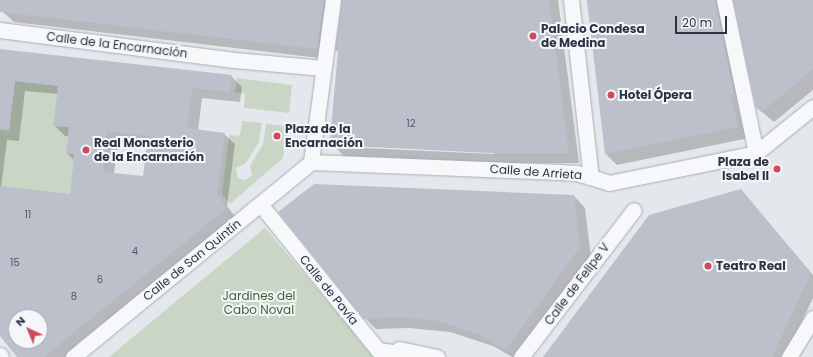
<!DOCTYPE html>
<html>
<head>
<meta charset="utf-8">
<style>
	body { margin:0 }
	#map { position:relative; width:813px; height:357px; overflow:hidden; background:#e4e7ec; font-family:Poppins,sans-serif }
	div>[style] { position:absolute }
	.green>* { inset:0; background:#c9d6c5 }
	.shadow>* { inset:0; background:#0003 }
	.building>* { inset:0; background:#bbc0ca }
	.roads { filter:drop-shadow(0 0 1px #a9aeb7) drop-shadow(0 0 1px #a9aeb7) }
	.street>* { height:15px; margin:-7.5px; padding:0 7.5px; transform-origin:7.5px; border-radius:7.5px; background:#f7f8fa }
	.dots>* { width:11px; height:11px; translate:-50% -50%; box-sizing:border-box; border:2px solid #f4f6f9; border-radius:50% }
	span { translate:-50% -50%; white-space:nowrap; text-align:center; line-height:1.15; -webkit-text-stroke:4px #f4f6f9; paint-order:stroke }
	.number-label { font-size:10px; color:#4f5766 }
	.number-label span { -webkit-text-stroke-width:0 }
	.poi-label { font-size:12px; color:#2b3445; font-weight:700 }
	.left { translate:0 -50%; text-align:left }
	.right { translate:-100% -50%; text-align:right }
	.street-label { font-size:12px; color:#2b3445 }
	.park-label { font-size:12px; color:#3f6138 }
	.north { position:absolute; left:8px; top:309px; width:40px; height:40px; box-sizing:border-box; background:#f4f6f9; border:1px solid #a4a8b1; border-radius:50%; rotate:316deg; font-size:11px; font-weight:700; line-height:16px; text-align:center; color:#2b3445 }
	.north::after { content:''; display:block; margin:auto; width:14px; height:18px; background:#d1495b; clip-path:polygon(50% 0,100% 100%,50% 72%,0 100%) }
	.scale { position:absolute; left:675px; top:16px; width:52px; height:18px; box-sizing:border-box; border:2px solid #2b3445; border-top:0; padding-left:5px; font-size:12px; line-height:14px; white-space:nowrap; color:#2b3445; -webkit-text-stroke:3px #f4f6f9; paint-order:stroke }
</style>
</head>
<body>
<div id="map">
	<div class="green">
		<i style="clip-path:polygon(237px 78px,292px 85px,289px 113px,244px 108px,245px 94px,235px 92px)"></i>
		<i style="clip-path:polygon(15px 81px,58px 86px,53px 126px,69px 127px,66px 153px,74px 154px,70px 195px,0 186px,0 130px,9px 131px)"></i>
		<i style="clip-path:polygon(242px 121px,262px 123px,259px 142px,246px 163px,236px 168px,238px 178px,245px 180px,252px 175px,250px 166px,263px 144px,266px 124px,287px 126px,283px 158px,230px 204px,222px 194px,229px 135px,240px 136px)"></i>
		<i style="clip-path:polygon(265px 228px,376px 357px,109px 357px,174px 303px)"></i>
	</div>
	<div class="shadow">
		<i style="clip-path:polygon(evenodd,1px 0,558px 0,579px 163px,500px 163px,344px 156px,333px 145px,339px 53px,336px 50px,343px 2px,340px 2px,328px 59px,14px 22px,2px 11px,1px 0,341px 145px,494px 152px,494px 154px,341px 147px,341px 145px)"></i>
		<i style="clip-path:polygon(587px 0,813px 0,813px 90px,774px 122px,757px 108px,734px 1px,726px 8px,749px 138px,617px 165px,606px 154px)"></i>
		<i style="clip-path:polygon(evenodd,0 50px,231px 76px,242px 87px,240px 102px,202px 98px,198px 131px,224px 134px,235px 144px,227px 206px,237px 219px,67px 357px,18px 357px,0 335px,0 50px,25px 91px,58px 94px,54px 125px,65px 136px,69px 136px,67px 153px,74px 160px,71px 195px,1px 188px,7px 140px,19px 141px,25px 91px,0 50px,118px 141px,148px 144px,144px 177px,114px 174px,118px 141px,0 50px,16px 317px,40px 317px,40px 341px,16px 341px,16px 317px)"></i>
		<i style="clip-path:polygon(741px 190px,813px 275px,813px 298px,785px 357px,544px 357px)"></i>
		<i style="clip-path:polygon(574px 196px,585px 208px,591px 258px,521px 357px,512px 357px,493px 346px,450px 332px,409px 328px,376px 329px,365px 318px)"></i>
	</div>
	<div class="building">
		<i style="clip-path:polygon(0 0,324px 0,317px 49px,0 12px)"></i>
		<i style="clip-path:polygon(342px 0,549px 0,569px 153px,489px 153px,333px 145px,330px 140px,338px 51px,335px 51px)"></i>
		<i style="clip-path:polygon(587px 0,715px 0,735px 97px,731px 95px,738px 127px,605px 154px)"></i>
		<i style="clip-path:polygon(733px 0,813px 0,813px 69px,762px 112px,756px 108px)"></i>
		<i style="clip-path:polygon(evenodd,0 49px,232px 75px,230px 92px,192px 88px,187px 128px,225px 133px,217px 194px,227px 208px,44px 357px,17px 357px,0 336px,0 186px,70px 194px,74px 154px,66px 153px,69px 127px,53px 126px,58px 86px,15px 81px,9px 129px,0 128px,0 49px,107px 131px,148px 136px,143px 176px,103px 172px,107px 131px,0 49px,16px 317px,40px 317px,40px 341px,16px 341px,16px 317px)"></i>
		<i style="clip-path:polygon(314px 184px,574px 195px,580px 247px,506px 350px,480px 335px,438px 321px,398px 317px,364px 319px,278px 212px)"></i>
		<i style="clip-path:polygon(741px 189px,811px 273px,772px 357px,543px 357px,649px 215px)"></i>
	</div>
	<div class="roads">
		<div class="street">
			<i style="left:571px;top:0;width:178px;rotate:83.6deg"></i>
			<i style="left:724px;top:0;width:156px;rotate:78.2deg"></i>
			<i style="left:0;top:30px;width:236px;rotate:7.3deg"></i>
			<i style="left:234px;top:60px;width:90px;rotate:5.1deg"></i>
			<i style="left:311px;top:162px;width:249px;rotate:2.3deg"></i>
			<i style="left:560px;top:172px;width:17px;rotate:3deg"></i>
			<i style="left:577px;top:173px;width:34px;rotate:17deg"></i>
			<i style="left:609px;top:183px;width:150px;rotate:-11.5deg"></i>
			<i style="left:756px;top:153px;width:73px;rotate:-38.9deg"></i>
			<i style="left:311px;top:162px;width:163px;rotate:-82.3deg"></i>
			<i style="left:260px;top:204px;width:188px;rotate:51.1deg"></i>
			<i style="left:378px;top:350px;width:29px;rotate:8deg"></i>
			<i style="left:407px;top:354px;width:3px;rotate:72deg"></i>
			<i style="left:399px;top:349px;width:39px;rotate:12deg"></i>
			<i style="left:0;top:355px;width:2px;rotate:63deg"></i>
			<i style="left:73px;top:357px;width:308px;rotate:-39.3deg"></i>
			<i style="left:521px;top:357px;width:185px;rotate:-52.5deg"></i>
			<i style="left:789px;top:357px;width:46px;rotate:-58.4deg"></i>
		</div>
	</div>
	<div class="dots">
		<i style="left:533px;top:36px;background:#d1495b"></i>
		<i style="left:611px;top:95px;background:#d1495b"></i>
		<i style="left:277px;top:136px;background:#d1495b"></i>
		<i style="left:86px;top:150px;background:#d1495b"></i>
		<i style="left:777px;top:169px;background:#d1495b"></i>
		<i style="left:708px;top:266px;background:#d1495b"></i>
	</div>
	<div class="number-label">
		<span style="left:411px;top:124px">12</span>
		<span style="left:28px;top:215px">11</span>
		<span style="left:135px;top:252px">4</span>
		<span style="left:15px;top:263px">15</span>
		<span style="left:100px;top:280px">6</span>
		<span style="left:74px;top:297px">8</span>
	</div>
	<div class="poi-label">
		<span class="left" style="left:541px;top:36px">Palacio Condesa<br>de Medina</span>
		<span class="left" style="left:619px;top:95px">Hotel Ópera</span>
		<span class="left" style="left:285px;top:136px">Plaza de la<br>Encarnación</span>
		<span class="left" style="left:94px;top:150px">Real Monasterio<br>de la Encarnación</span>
		<span class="right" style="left:769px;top:169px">Plaza de<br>Isabel II</span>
		<span class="left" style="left:716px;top:266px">Teatro Real</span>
	</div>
	<div class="street-label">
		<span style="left:117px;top:45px;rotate:7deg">Calle de la Encarnación</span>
		<span style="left:536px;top:172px;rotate:4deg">Calle de Arrieta</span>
		<span style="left:192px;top:260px;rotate:-39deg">Calle de San Quintín</span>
		<span style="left:577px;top:284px;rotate:-53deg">Calle de Felipe V</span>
		<span style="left:329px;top:290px;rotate:51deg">Calle de Pavía</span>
	</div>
	<div class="park-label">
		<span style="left:259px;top:303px">Jardines del<br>Cabo Noval</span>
	</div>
	<div class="north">N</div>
	<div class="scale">20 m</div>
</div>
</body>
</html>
